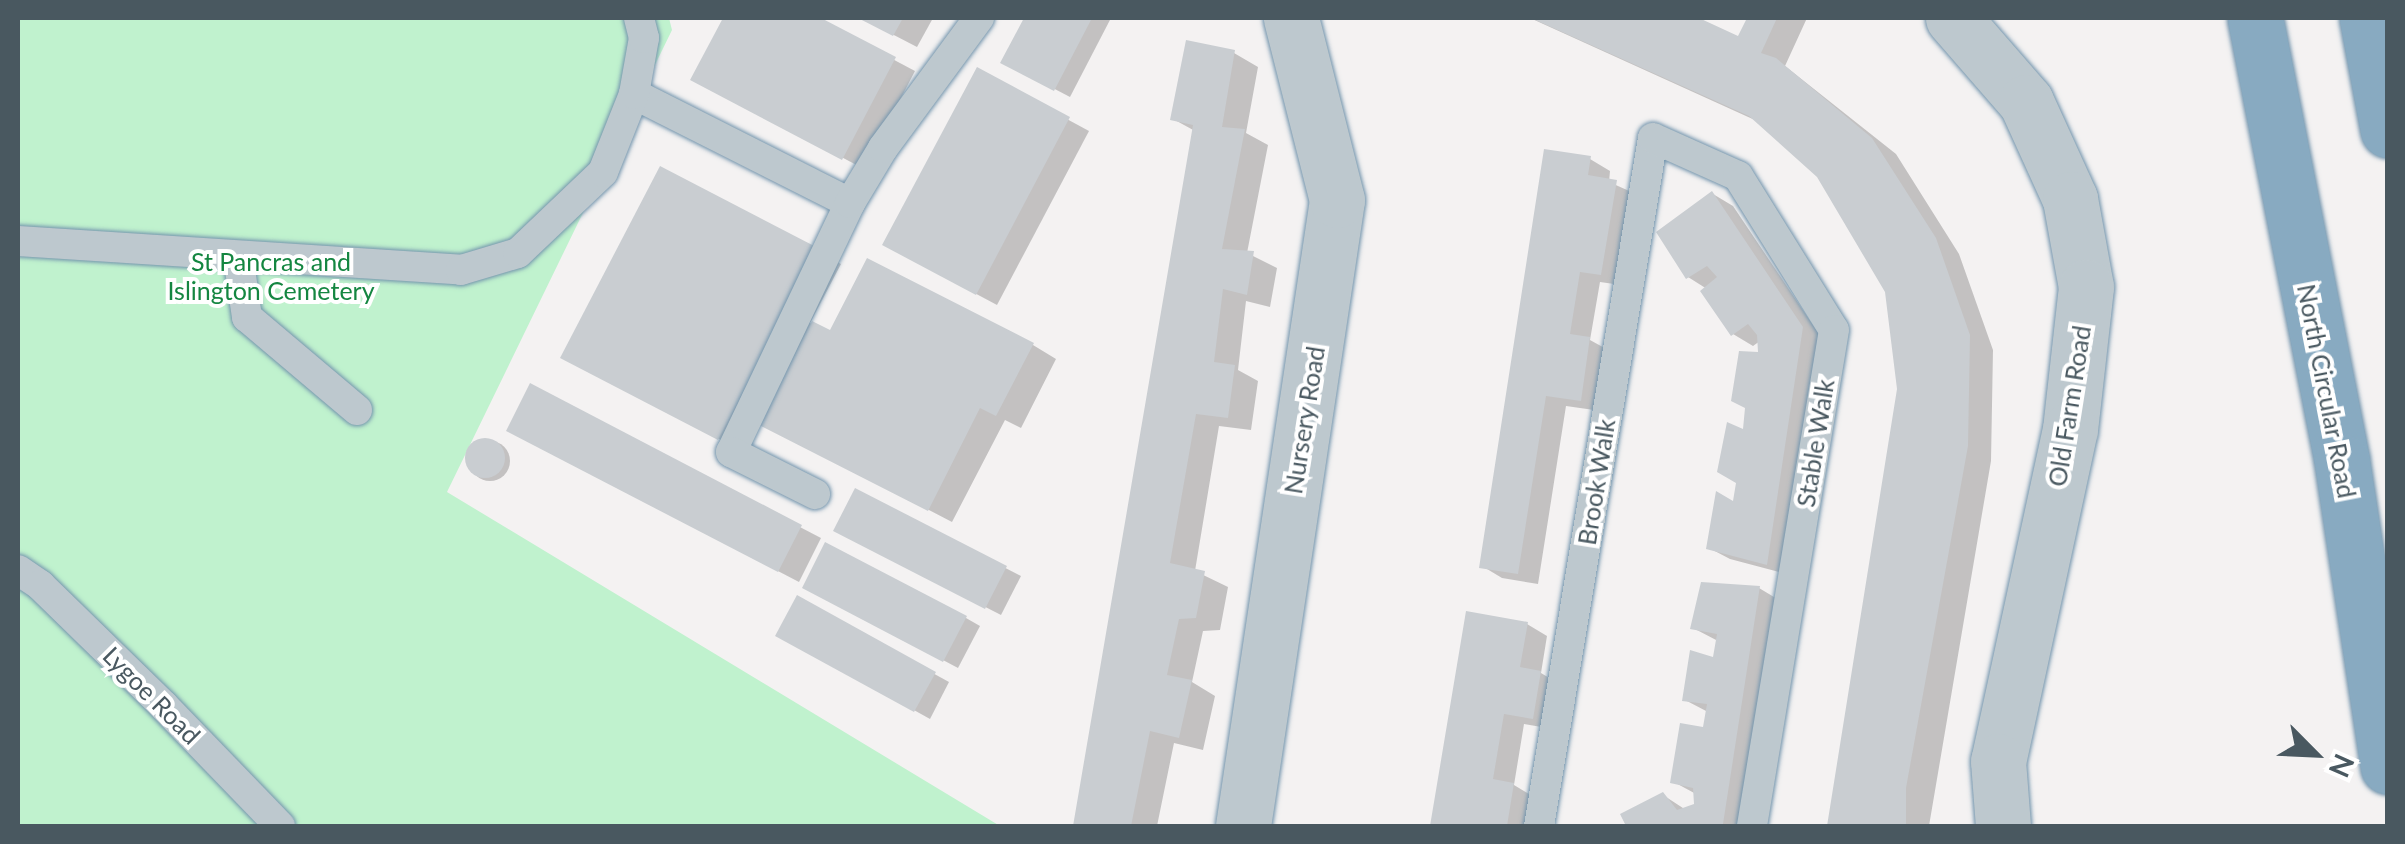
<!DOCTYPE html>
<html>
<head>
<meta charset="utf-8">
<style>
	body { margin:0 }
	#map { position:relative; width:2405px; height:844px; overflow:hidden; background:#f4f2f2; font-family:Lato,sans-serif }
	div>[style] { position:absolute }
	.green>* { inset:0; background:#c0f2ce }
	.shadow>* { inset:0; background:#0003 }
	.round { border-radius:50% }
	.building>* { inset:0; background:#c9cdd1 }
	.roads { filter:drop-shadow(0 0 2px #7495ad) drop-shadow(0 0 2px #7495ad) }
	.lane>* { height:30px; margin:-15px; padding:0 15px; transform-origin:15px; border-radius:15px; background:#bdc8ce }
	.street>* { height:55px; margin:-27.5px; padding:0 27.5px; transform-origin:27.5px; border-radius:27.5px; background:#bdc8ce }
	.highway>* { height:55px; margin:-27.5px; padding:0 27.5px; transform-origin:27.5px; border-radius:27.5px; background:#88aac1 }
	span { translate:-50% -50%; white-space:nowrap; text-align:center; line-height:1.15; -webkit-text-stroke:8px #fff; paint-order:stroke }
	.park-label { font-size:25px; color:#148641 }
	.street-label { font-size:25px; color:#495860 }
	.frame { position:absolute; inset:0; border:20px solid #495860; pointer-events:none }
	.north { position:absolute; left:2265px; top:704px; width:100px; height:100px; -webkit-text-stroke:8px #fff; paint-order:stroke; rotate:114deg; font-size:28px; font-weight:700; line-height:40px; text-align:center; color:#495860 }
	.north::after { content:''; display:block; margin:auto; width:35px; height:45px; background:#495860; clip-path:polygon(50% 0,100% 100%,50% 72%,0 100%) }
</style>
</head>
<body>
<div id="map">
	<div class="green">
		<i style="clip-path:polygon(18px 18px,669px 18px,672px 30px,447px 492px,1000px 826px,18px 826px)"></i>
	</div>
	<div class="shadow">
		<i style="clip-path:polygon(725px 18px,815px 18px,915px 71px,864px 169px,694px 79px)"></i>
		<i style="clip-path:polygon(861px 18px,933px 18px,917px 47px)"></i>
		<i style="clip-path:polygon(1026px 18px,1111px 18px,1070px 97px,1003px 62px)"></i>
		<i style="clip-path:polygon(1530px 18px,1693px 18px,1740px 40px,1749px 18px,1807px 18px,1785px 66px,1896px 154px,1959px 254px,1993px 350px,1991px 461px,1929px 826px,1830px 826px,1900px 389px,1887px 291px,1819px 175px,1757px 121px)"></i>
		<i style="clip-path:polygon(1234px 53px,1258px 67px,1246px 133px,1268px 145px,1247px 253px,1277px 268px,1270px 307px,1246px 301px,1238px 370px,1258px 381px,1251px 430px,1219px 426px,1195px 571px,1228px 587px,1220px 630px,1203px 631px,1192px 682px,1215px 696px,1203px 750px,1174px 743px,1157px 826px,1076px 826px,1195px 131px,1173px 119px)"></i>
		<i style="clip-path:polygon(978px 71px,1089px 131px,997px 305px,905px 256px)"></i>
		<i style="clip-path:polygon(1590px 159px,1610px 171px,1609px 182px,1636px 194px,1621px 285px,1600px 282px,1590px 340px,1610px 351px,1601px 411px,1566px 406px,1538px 584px,1502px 578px,1482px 566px)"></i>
		<i style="clip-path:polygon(1713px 194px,1733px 206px,1823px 340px,1787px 574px,1730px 559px,1709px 548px,1735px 504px,1760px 355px,1760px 341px,1753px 346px,1733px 334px,1707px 289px,1688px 277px)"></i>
		<i style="clip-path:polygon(817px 251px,841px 264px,810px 323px,831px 334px,1033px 345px,1056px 359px,1021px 428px,1005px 420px,952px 522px,758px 421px,742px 451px,587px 370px)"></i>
		<i style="clip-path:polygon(531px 387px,821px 538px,799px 582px,529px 442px)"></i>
		<i class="round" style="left:470px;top:441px;width:40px;height:40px"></i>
		<i style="clip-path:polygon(857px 491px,1021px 576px,1001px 615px,851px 538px)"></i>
		<i style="clip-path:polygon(1759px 588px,1779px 600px,1744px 826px,1629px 826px,1623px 815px,1663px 795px,1686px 810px,1697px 806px,1696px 794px,1672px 781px,1705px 729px,1708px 712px,1685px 700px,1715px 661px,1718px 641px,1693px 628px)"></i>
		<i style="clip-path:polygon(820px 595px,966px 618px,980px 626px,958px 668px)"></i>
		<i style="clip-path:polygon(798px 599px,949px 682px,930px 719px,779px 635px)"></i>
		<i style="clip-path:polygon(1468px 614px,1527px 624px,1547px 636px,1541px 673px,1561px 685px,1553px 729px,1524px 724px,1514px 785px,1534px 797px,1529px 826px,1433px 826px)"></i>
	</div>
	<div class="building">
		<i style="clip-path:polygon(723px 18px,821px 18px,896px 57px,842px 160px,690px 80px)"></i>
		<i style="clip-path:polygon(858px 18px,903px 18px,893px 36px)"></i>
		<i style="clip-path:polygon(1024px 18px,1092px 18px,1054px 91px,1000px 63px)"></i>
		<i style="clip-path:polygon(1531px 18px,1699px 18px,1738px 36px,1747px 18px,1777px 18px,1761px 53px,1776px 58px,1872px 138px,1936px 238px,1970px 335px,1968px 446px,1906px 788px,1906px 826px,1827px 826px,1897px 389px,1885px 292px,1817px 177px,1749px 116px)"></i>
		<i style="clip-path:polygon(1186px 40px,1235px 50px,1222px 127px,1245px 129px,1222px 249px,1254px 251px,1247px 295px,1223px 289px,1214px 362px,1235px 365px,1228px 418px,1196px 414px,1170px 563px,1205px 571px,1196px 618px,1179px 619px,1167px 675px,1192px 680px,1179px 738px,1150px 731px,1131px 826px,1073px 826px,1193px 125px,1170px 120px)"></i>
		<i style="clip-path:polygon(977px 67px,1070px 117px,976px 295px,882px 245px)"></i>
		<i style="clip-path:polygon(1544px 149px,1591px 156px,1588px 175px,1617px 180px,1601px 275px,1580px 272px,1570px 334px,1590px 337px,1581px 401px,1546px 396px,1518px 574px,1479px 568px)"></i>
		<i style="clip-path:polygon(660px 166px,818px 248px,718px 440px,560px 358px)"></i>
		<i style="clip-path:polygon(1712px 191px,1803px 327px,1767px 565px,1706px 549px,1716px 491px,1733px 501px,1736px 483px,1717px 472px,1727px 422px,1743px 429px,1745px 408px,1731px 401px,1739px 351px,1758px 352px,1757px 335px,1748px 324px,1731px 336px,1700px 291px,1717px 277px,1707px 266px,1686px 279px,1656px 232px)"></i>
		<i style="clip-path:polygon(867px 258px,1034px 343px,996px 416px,980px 408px,928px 511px,759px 425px,812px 321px,830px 330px)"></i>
		<i style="clip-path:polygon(530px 383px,802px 525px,778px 572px,506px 431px)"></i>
		<i class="round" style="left:465px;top:438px;width:40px;height:40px"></i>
		<i style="clip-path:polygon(855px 488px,1007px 566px,985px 609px,833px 531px)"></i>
		<i style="clip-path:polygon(825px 542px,967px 616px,943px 662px,802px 588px)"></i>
		<i style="clip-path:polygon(1701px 582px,1760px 586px,1723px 824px,1626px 826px,1620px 814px,1663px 792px,1677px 810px,1694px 804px,1693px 788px,1670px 783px,1680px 723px,1703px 727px,1707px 704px,1682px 701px,1690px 650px,1713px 657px,1717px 634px,1690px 629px)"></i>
		<i style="clip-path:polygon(797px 595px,936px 672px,914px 712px,775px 636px)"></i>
		<i style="clip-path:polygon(1466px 611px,1528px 622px,1520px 667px,1541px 671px,1533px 719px,1504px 714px,1493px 779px,1514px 783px,1507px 826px,1430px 826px)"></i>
	</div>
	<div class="roads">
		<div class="lane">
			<i style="left:634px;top:94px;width:242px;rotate:26.8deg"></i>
			<i style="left:850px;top:203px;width:276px;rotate:115.5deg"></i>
			<i style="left:731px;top:452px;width:94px;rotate:26.6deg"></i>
			<i style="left:850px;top:203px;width:64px;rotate:-59deg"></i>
			<i style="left:883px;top:148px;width:162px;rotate:-53.6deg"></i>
			<i style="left:18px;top:241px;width:444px;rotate:3.7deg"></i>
			<i style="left:461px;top:270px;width:59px;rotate:-16.6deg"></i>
			<i style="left:518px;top:253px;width:117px;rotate:-43.6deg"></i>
			<i style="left:603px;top:172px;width:84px;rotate:-68.3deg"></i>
			<i style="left:634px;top:94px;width:57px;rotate:-79.9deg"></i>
			<i style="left:644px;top:38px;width:21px;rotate:-104deg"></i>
			<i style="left:238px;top:256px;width:62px;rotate:81.6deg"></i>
			<i style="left:247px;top:317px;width:144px;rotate:40.2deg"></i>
			<i style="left:18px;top:570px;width:27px;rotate:34deg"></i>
			<i style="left:40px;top:585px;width:173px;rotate:44.3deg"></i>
			<i style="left:164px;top:706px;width:167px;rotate:46deg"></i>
			<i style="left:1539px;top:826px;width:697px;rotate:-80.59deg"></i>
			<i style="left:1653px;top:138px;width:93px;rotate:24.1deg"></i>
			<i style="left:1738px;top:176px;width:181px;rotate:58.1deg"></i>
			<i style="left:1834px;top:330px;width:503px;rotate:99.39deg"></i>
		</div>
		<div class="street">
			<i style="left:1953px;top:18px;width:111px;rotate:49deg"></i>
			<i style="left:2026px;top:102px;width:107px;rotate:65.6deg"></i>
			<i style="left:2070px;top:199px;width:89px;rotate:79.7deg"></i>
			<i style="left:2086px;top:287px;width:143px;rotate:96.4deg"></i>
			<i style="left:2070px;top:429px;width:340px;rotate:102.2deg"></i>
			<i style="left:1998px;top:761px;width:65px;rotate:85.6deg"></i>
			<i style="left:1243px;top:826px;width:633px;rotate:-81.46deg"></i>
			<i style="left:1337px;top:200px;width:188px;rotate:-104.2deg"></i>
		</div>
		<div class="highway">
			<i style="left:2255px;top:18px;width:452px;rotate:78.9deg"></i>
			<i style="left:2342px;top:462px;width:308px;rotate:81.4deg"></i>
			<i style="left:2367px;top:18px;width:114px;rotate:79.4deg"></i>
		</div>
	</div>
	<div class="park-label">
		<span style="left:271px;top:276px">St Pancras and<br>Islington Cemetery</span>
	</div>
	<div class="street-label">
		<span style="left:2327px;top:391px;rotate:79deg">North Circular Road</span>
		<span style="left:2069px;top:406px;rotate:-81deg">Old Farm Road</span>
		<span style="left:1304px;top:420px;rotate:-81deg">Nursery Road</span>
		<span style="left:1815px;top:443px;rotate:-81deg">Stable Walk</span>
		<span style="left:1596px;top:482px;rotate:-81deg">Brook Walk</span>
		<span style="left:152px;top:695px;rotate:45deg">Lygoe Road</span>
	</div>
	<div class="frame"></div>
	<div class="north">N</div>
</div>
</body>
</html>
